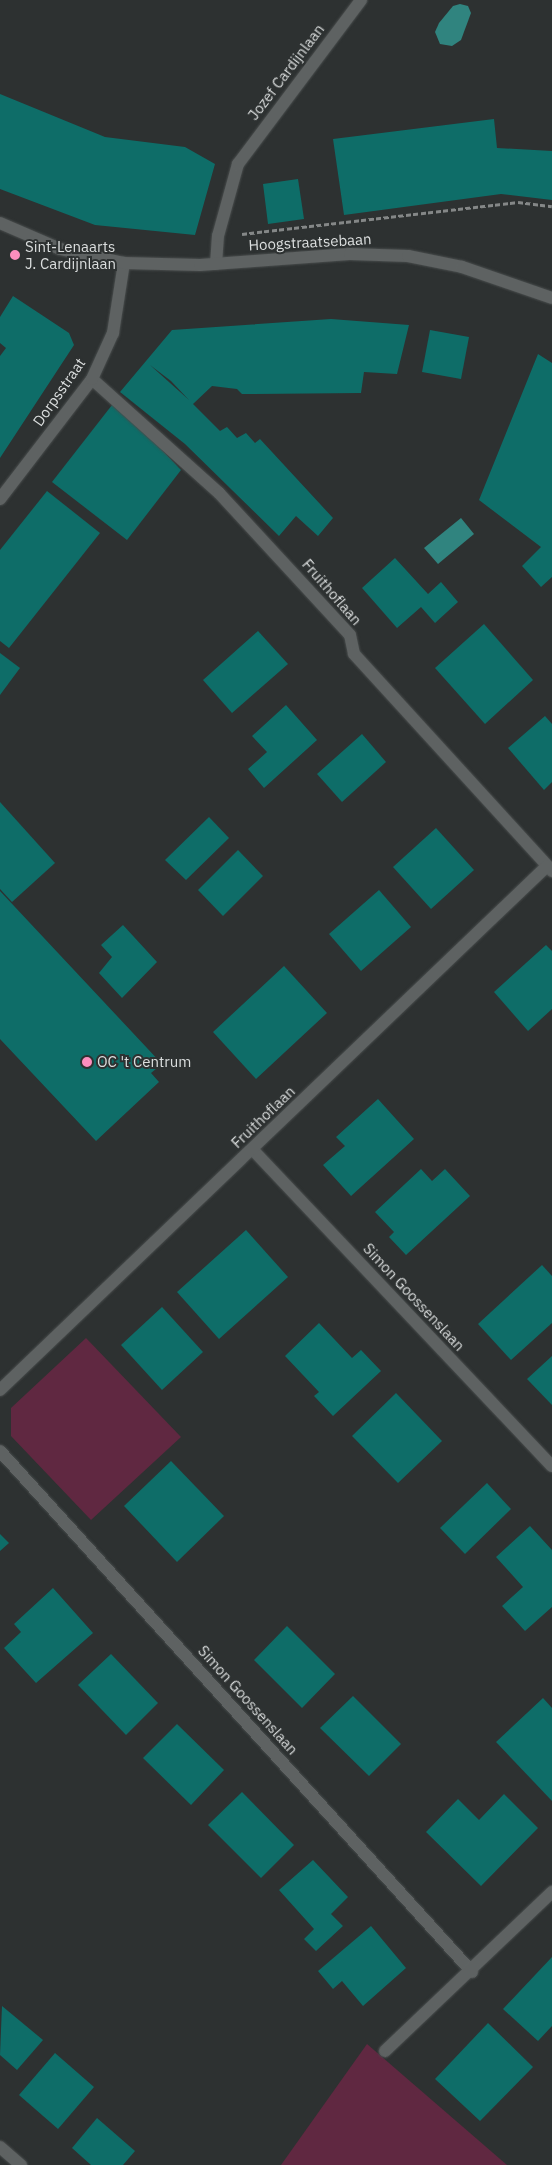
<!DOCTYPE html>
<html>
<head>
<meta charset="utf-8">
<style>
	body { margin:0 }
	#map { position:relative; width:552px; height:2165px; overflow:hidden; background:#2d3131; font-family:"IBM Plex Sans",sans-serif }
	div>[style] { position:absolute }
	.green>* { inset:0; background:#602841 }
	.water>* { inset:0; background:#30847f }
	.building>* { inset:0; background:#0e6d68 }
	.path>* { height:3px; margin-top:-1.5px; transform-origin:0; background:repeating-linear-gradient(90deg,#848787 0 5px,transparent 0 7.5px) }
	.roads { filter:drop-shadow(0 0 1px #484c4c) drop-shadow(0 0 1px #484c4c) }
	.service>* { height:12px; margin:-6px; padding:0 6px; transform-origin:6px; border-radius:6px; background:#5e6262 }
	.minor>* { height:12px; margin:-6px; padding:0 6px; transform-origin:6px; border-radius:6px; background:#5e6262 }
	.tertiary>* { height:12px; margin:-6px; padding:0 6px; transform-origin:6px; border-radius:6px; background:#5e6262 }
	.secondary>* { height:12px; margin:-6px; padding:0 6px; transform-origin:6px; border-radius:6px; background:#5e6262 }
	.dots>* { width:14px; height:14px; translate:-50% -50%; box-sizing:border-box; border:2px solid #2d3131; border-radius:50% }
	span { translate:-50% -50%; white-space:nowrap; text-align:center; line-height:1.15; -webkit-text-stroke:4px #2d3131; paint-order:stroke }
	.street-label { font-size:15px; color:#dbdede }
	.poi-label { font-size:15px; color:#dbdede }
	.left { translate:0 -50%; text-align:left }
</style>
</head>
<body>
<div id="map">
	<div class="green">
		<i style="clip-path:polygon(86px 1338px,181px 1437px,91px 1520px,11px 1436px,11px 1408px)"></i>
		<i style="clip-path:polygon(367px 2044px,507px 2165px,281px 2165px)"></i>
	</div>
	<div class="water">
		<i style="clip-path:polygon(460px 4px,468px 6px,471px 13px,461px 40px,452px 46px,440px 44px,435px 32px,439px 23px,453px 6px)"></i>
		<i style="clip-path:polygon(461px 518px,474px 534px,438px 564px,424px 548px)"></i>
	</div>
	<div class="building">
		<i style="clip-path:polygon(0 94px,105px 137px,185px 147px,215px 164px,195px 235px,95px 225px,0 189px)"></i>
		<i style="clip-path:polygon(494px 119px,497px 148px,552px 151px,552px 200px,501px 194px,344px 215px,333px 139px)"></i>
		<i style="clip-path:polygon(298px 179px,304px 219px,268px 224px,263px 184px)"></i>
		<i style="clip-path:polygon(13px 296px,69px 333px,74px 345px,0 458px,0 356px,6px 348px,0 343px,0 317px)"></i>
		<i style="clip-path:polygon(evenodd,331px 319px,409px 325px,397px 374px,364px 372px,361px 393px,242px 394px,237px 389px,212px 386px,193px 404px,220px 431px,227px 427px,237px 438px,246px 433px,255px 443px,260px 439px,333px 518px,318px 536px,296px 516px,279px 536px,185px 444px,120px 392px,172px 330px,331px 319px,150px 365px,171px 381px,189px 400px,150px 365px)"></i>
		<i style="clip-path:polygon(430px 330px,469px 337px,461px 379px,422px 372px)"></i>
		<i style="clip-path:polygon(538px 354px,552px 363px,552px 577px,541px 587px,522px 566px,541px 547px,479px 500px)"></i>
		<i style="clip-path:polygon(112px 405px,144px 431px,181px 470px,127px 540px,52px 482px)"></i>
		<i style="clip-path:polygon(47px 491px,100px 533px,9px 648px,0 641px,0 550px)"></i>
		<i style="clip-path:polygon(395px 558px,428px 594px,441px 582px,458px 602px,435px 623px,421px 607px,397px 628px,362px 588px)"></i>
		<i style="clip-path:polygon(484px 624px,533px 680px,485px 724px,435px 668px)"></i>
		<i style="clip-path:polygon(258px 631px,288px 664px,232px 713px,203px 680px)"></i>
		<i style="clip-path:polygon(0 653px,20px 668px,0 695px)"></i>
		<i style="clip-path:polygon(286px 705px,317px 740px,264px 788px,248px 769px,267px 752px,252px 736px)"></i>
		<i style="clip-path:polygon(545px 716px,552px 724px,552px 782px,544px 790px,508px 748px)"></i>
		<i style="clip-path:polygon(362px 734px,386px 762px,342px 802px,317px 774px)"></i>
		<i style="clip-path:polygon(0 802px,55px 863px,12px 902px,0 889px)"></i>
		<i style="clip-path:polygon(209px 817px,229px 838px,186px 880px,165px 860px)"></i>
		<i style="clip-path:polygon(436px 828px,474px 870px,431px 909px,393px 867px)"></i>
		<i style="clip-path:polygon(238px 850px,263px 876px,223px 916px,198px 890px)"></i>
		<i style="clip-path:polygon(379px 890px,411px 927px,361px 971px,329px 934px)"></i>
		<i style="clip-path:polygon(0 891px,162px 1064px,151px 1073px,159px 1082px,96px 1141px,0 1039px)"></i>
		<i style="clip-path:polygon(123px 925px,157px 962px,122px 998px,99px 973px,112px 957px,101px 945px)"></i>
		<i style="clip-path:polygon(546px 945px,552px 951px,552px 1009px,528px 1031px,494px 992px)"></i>
		<i style="clip-path:polygon(284px 966px,327px 1013px,256px 1079px,213px 1032px)"></i>
		<i style="clip-path:polygon(378px 1099px,414px 1139px,351px 1196px,323px 1165px,345px 1146px,336px 1137px)"></i>
		<i style="clip-path:polygon(421px 1169px,432px 1181px,445px 1169px,470px 1196px,406px 1255px,389px 1237px,394px 1232px,375px 1212px)"></i>
		<i style="clip-path:polygon(246px 1230px,288px 1277px,219px 1339px,177px 1292px)"></i>
		<i style="clip-path:polygon(542px 1265px,552px 1276px,552px 1323px,511px 1360px,478px 1324px)"></i>
		<i style="clip-path:polygon(162px 1307px,203px 1352px,162px 1390px,121px 1345px)"></i>
		<i style="clip-path:polygon(319px 1323px,352px 1358px,361px 1350px,381px 1371px,333px 1416px,314px 1396px,319px 1392px,285px 1356px)"></i>
		<i style="clip-path:polygon(552px 1356px,552px 1405px,527px 1379px)"></i>
		<i style="clip-path:polygon(396px 1393px,442px 1441px,398px 1483px,352px 1436px)"></i>
		<i style="clip-path:polygon(171px 1461px,224px 1516px,177px 1562px,124px 1506px)"></i>
		<i style="clip-path:polygon(487px 1483px,511px 1509px,465px 1554px,440px 1528px)"></i>
		<i style="clip-path:polygon(530px 1526px,552px 1550px,552px 1607px,525px 1631px,502px 1606px,523px 1587px,496px 1557px)"></i>
		<i style="clip-path:polygon(0 1534px,9px 1543px,0 1551px)"></i>
		<i style="clip-path:polygon(53px 1588px,93px 1633px,36px 1683px,4px 1648px,21px 1632px,14px 1624px)"></i>
		<i style="clip-path:polygon(287px 1626px,335px 1674px,302px 1708px,254px 1660px)"></i>
		<i style="clip-path:polygon(111px 1654px,158px 1703px,126px 1735px,78px 1685px)"></i>
		<i style="clip-path:polygon(353px 1696px,401px 1744px,369px 1776px,320px 1728px)"></i>
		<i style="clip-path:polygon(543px 1698px,552px 1708px,552px 1801px,496px 1742px)"></i>
		<i style="clip-path:polygon(177px 1724px,224px 1770px,191px 1805px,143px 1758px)"></i>
		<i style="clip-path:polygon(242px 1792px,294px 1845px,261px 1878px,208px 1825px)"></i>
		<i style="clip-path:polygon(504px 1794px,538px 1828px,481px 1886px,426px 1832px,458px 1799px,479px 1820px)"></i>
		<i style="clip-path:polygon(313px 1860px,348px 1897px,331px 1914px,343px 1926px,316px 1951px,304px 1939px,314px 1929px,279px 1890px)"></i>
		<i style="clip-path:polygon(371px 1926px,406px 1968px,363px 2006px,342px 1981px,333px 1989px,318px 1971px)"></i>
		<i style="clip-path:polygon(552px 1957px,552px 2026px,538px 2041px,503px 2009px)"></i>
		<i style="clip-path:polygon(2px 2006px,43px 2040px,17px 2070px,0 2055px)"></i>
		<i style="clip-path:polygon(488px 2023px,533px 2067px,480px 2121px,435px 2079px)"></i>
		<i style="clip-path:polygon(55px 2053px,94px 2087px,58px 2129px,19px 2095px)"></i>
		<i style="clip-path:polygon(97px 2118px,135px 2151px,123px 2165px,91px 2165px,72px 2148px)"></i>
	</div>
	<div class="path">
		<i style="left:242px;top:234px;width:278px;rotate:-6.6deg"></i>
		<i style="left:518px;top:202px;width:34px;rotate:7deg"></i>
	</div>
	<div class="roads">
		<div class="service">
			<i style="left:216px;top:264px;width:28px;rotate:-86deg"></i>
			<i style="left:218px;top:236px;width:75px;rotate:-74.5deg"></i>
			<i style="left:238px;top:164px;width:205px;rotate:-53.1deg"></i>
		</div>
		<div class="minor">
			<i style="left:92px;top:379px;width:171px;rotate:41.9deg"></i>
			<i style="left:219px;top:493px;width:193px;rotate:47.3deg"></i>
			<i style="left:350px;top:635px;width:19px;rotate:78deg"></i>
			<i style="left:354px;top:654px;width:294px;rotate:47.6deg"></i>
			<i style="left:253px;top:1150px;width:435px;rotate:46.6deg"></i>
			<i style="left:0;top:1390px;width:757px;rotate:-43.77deg"></i>
			<i style="left:0;top:1451px;width:703px;rotate:47.82deg"></i>
			<i style="left:385px;top:2051px;width:231px;rotate:-43.6deg"></i>
			<i style="left:0;top:2147px;width:28px;rotate:41deg"></i>
		</div>
		<div class="tertiary">
			<i style="left:0;top:499px;width:151px;rotate:-52.5deg"></i>
			<i style="left:92px;top:379px;width:51px;rotate:-65.5deg"></i>
			<i style="left:113px;top:333px;width:71px;rotate:-81.1deg"></i>
		</div>
		<div class="secondary">
			<i style="left:0;top:223px;width:65px;rotate:23.4deg"></i>
			<i style="left:60px;top:249px;width:66px;rotate:12.3deg"></i>
			<i style="left:124px;top:263px;width:76px;rotate:1.5deg"></i>
			<i style="left:200px;top:265px;width:150px;rotate:-4.2deg"></i>
			<i style="left:350px;top:254px;width:58px;rotate:2deg"></i>
			<i style="left:408px;top:256px;width:55px;rotate:11.5deg"></i>
			<i style="left:462px;top:267px;width:95px;rotate:19deg"></i>
		</div>
	</div>
	<div class="dots">
		<i style="left:15px;top:255px;background:#fd8ebe"></i>
		<i style="left:87px;top:1062px;background:#fd8ebe"></i>
	</div>
	<div class="street-label">
		<span style="left:286px;top:72px;rotate:-53deg">Jozef Cardijnlaan</span>
		<span style="left:310px;top:242px;rotate:-3deg">Hoogstraatsebaan</span>
		<span style="left:59px;top:392px;rotate:-55deg">Dorpsstraat</span>
		<span style="left:332px;top:592px;rotate:49deg">Fruithoflaan</span>
		<span style="left:263px;top:1117px;rotate:-44deg">Fruithoflaan</span>
		<span style="left:414px;top:1297px;rotate:47deg">Simon Goossenslaan</span>
		<span style="left:248px;top:1700px;rotate:48deg">Simon Goossenslaan</span>
	</div>
	<div class="poi-label">
		<span class="left" style="left:25px;top:255px">Sint-Lenaarts<br>J. Cardijnlaan</span>
		<span class="left" style="left:97px;top:1062px">OC 't Centrum</span>
	</div>
</div>
</body>
</html>
